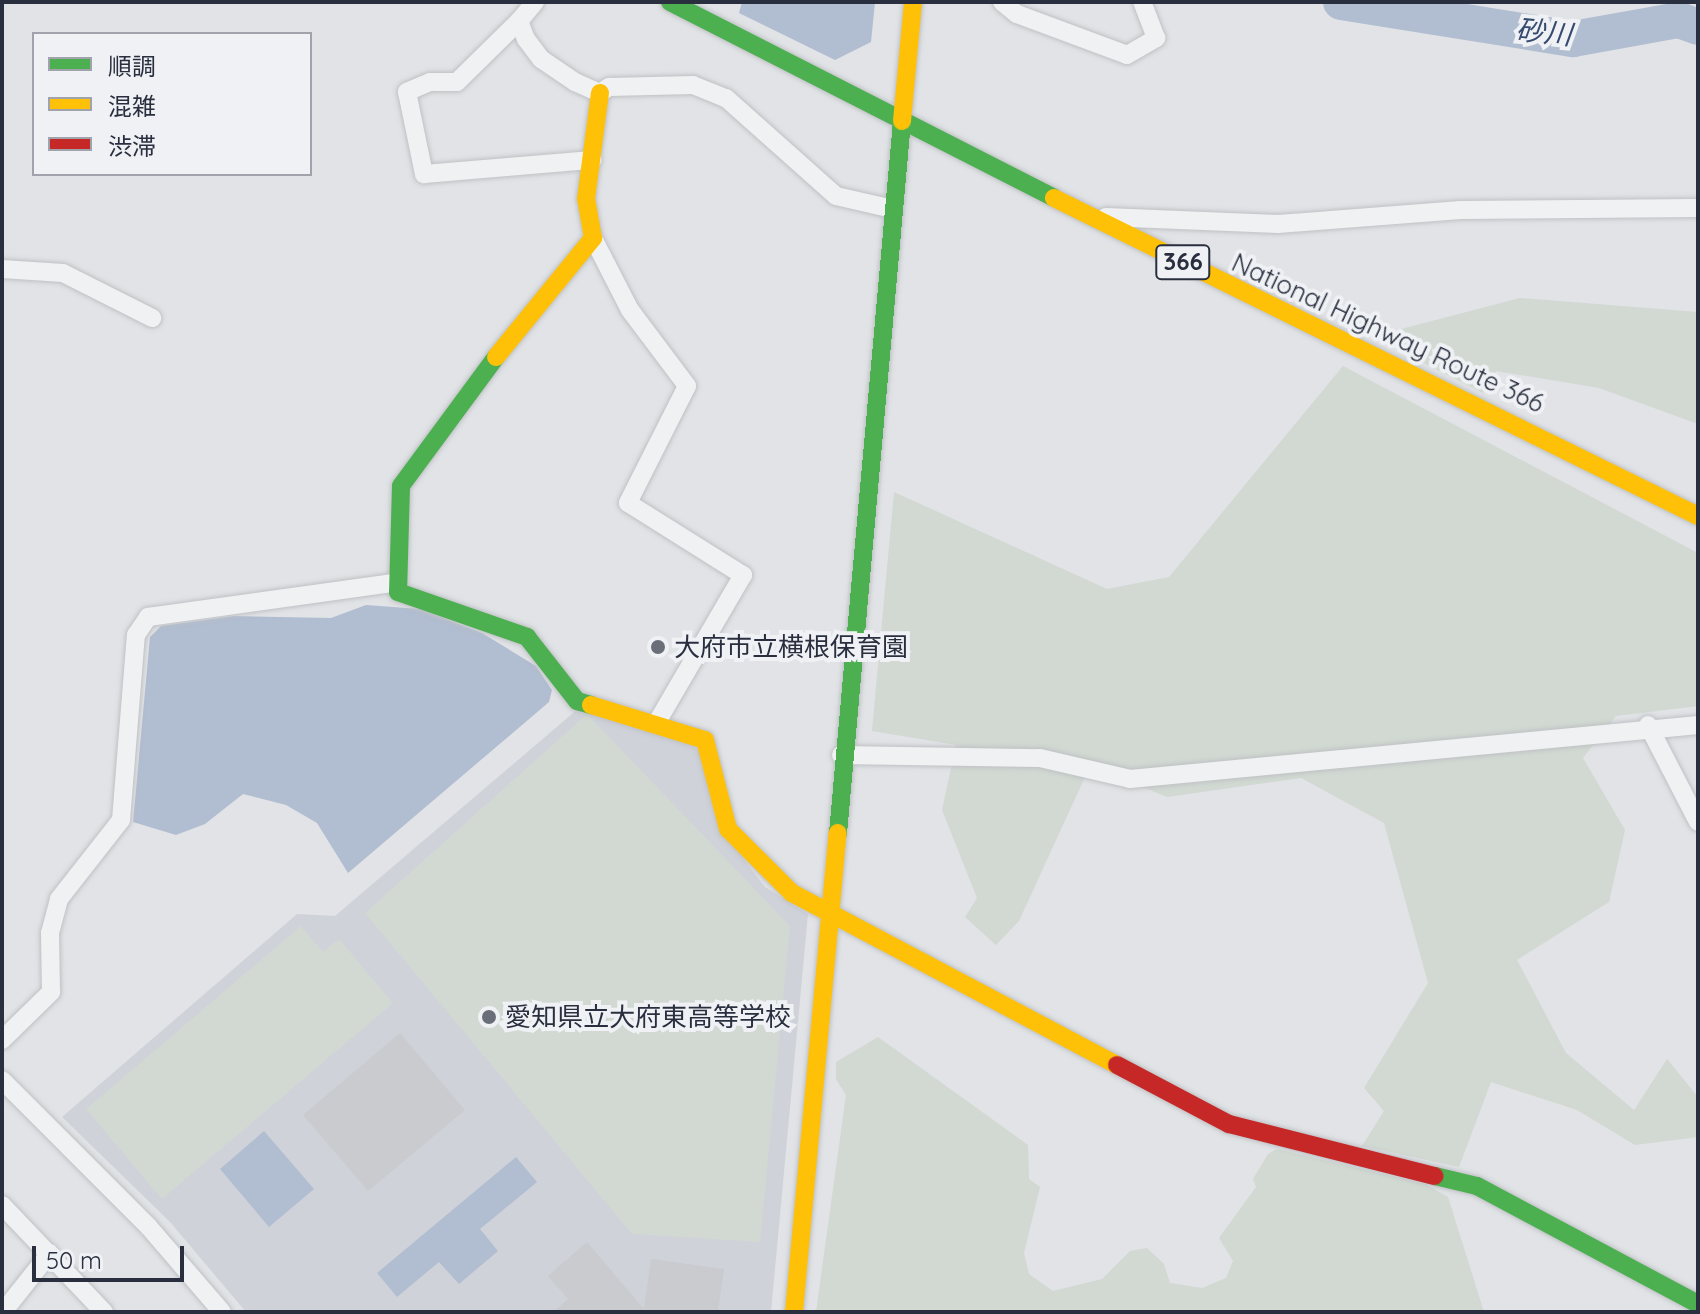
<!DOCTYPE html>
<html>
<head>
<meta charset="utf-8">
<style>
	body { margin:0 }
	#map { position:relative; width:1700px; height:1314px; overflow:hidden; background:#e1e3e6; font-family:Quicksand,"Noto Sans JP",sans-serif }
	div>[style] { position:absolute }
	.built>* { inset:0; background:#cfd2d9 }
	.green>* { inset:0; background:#d1d9d2 }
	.water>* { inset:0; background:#b1bdd0 }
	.river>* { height:36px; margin:-18px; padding:0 18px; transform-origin:18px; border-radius:18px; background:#b1bdd0 }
	.building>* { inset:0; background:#c9cbce }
	.roads { filter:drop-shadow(0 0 2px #bfc1c4) drop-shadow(0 0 2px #bfc1c4) }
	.street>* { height:18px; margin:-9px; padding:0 9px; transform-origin:9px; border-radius:9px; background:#f0f1f3 }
	.fast>* { height:18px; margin:-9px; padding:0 9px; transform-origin:9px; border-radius:9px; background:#4caf50 }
	.slow>* { height:18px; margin:-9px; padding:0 9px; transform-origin:9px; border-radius:9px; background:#ffc107 }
	.jam>* { height:18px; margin:-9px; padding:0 9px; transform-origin:9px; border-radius:9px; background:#c62828 }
	.dots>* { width:22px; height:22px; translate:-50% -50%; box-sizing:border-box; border:4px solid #eff1f5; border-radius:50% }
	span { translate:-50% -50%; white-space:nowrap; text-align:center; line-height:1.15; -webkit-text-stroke:8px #eff1f5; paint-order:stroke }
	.shield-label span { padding:2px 6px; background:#eff1f5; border:2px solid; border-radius:6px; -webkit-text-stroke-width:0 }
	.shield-label { font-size:24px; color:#292f3e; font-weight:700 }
	.street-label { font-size:26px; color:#292f3e }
	.poi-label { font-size:26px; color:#292f3e }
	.left { translate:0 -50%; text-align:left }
	.water-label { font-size:28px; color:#354b70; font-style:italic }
	.frame { position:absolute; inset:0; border:4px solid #292f3e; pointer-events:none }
	.legend { position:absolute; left:32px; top:32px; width:280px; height:144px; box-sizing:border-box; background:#eff1f5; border:2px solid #a0a3ac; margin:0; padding:10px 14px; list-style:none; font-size:24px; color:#292f3e }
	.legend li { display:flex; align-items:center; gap:16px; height:40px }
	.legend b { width:40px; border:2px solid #a0a3ac }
	.scale { position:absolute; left:32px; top:1246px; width:152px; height:36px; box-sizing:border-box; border:4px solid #292f3e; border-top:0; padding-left:10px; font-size:24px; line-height:28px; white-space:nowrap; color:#292f3e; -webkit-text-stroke:6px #eff1f5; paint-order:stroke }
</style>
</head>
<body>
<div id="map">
	<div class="built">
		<i style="clip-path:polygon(579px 708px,685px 737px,709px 763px,721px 830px,765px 887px,808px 914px,771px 1312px,246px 1312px,170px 1222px,62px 1117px,297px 914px,335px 916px)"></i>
	</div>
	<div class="green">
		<i style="clip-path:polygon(1520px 298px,1698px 312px,1698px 424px,1599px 388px,1496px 371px,1483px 393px,1388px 345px,1386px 333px)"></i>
		<i style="clip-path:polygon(1343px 366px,1698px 553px,1698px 706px,1616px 716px,1583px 758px,1625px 830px,1609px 902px,1517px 960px,1566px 1053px,1634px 1110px,1667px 1059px,1698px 1097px,1698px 1137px,1635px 1145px,1577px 1110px,1491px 1082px,1459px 1167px,1362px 1146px,1384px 1111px,1364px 1088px,1428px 983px,1384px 823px,1301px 778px,1167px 797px,1090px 766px,1019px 921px,996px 945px,965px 917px,977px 898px,942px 810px,956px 745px,872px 731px,894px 492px,1107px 589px,1169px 577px)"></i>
		<i style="clip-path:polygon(587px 714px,790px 926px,760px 1242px,632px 1234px,365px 913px)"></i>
		<i style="clip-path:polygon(301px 926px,323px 952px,339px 939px,393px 1003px,162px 1199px,86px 1109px)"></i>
		<i style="clip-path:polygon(878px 1037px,1028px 1145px,1029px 1179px,1040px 1187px,1024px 1253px,1029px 1274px,1053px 1291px,1102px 1279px,1130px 1251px,1147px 1248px,1164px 1264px,1170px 1283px,1202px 1288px,1226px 1278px,1233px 1261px,1219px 1238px,1256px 1187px,1253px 1179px,1268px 1154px,1277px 1149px,1425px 1184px,1448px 1197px,1484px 1312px,816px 1312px,846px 1095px,836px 1079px,836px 1062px)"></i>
	</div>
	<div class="water">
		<i style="clip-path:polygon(742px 2px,875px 2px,871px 42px,835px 60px,739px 13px)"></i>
		<i style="clip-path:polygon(366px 605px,420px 609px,482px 633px,536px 666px,552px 690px,549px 702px,348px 873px,317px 823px,286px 805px,243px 794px,205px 824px,176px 835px,133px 822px,150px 637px,161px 626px,234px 616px,331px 618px)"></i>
		<i style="clip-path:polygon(264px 1131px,314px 1189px,269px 1227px,220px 1169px)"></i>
		<i style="clip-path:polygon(516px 1157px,537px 1182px,480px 1229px,498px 1251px,459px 1284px,439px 1262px,397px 1297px,377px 1273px)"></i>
	</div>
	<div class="river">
		<i style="left:1341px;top:2px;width:235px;rotate:9.1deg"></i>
		<i style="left:1573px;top:39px;width:108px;rotate:-10.2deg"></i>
		<i style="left:1679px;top:20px;width:20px;rotate:20deg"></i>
	</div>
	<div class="building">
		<i style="clip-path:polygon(400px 1033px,465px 1110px,368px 1191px,303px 1115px)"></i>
		<i style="clip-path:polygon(587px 1242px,644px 1309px,651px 1259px,724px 1269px,718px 1312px,553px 1312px,568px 1299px,548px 1276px)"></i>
	</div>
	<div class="roads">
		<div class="street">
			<i style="left:535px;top:2px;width:25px;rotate:130deg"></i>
			<i style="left:519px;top:21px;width:19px;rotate:69deg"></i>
			<i style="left:526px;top:39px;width:25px;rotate:53deg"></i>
			<i style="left:541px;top:59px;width:41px;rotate:34.1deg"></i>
			<i style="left:575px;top:82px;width:27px;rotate:24deg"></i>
			<i style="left:600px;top:93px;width:11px;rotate:-34deg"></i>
			<i style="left:609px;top:87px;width:84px;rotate:-1.4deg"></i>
			<i style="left:693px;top:85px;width:35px;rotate:22deg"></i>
			<i style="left:726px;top:98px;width:147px;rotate:41.7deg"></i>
			<i style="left:836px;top:196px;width:58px;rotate:12.8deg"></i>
			<i style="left:1002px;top:2px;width:19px;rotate:39deg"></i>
			<i style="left:1017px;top:14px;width:117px;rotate:20.4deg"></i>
			<i style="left:1127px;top:55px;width:34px;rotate:-30deg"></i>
			<i style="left:1156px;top:38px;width:39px;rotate:-111deg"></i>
			<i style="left:519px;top:21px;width:87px;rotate:135.5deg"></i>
			<i style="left:457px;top:82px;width:27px;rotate:180deg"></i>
			<i style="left:430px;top:82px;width:25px;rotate:157deg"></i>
			<i style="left:407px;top:92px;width:84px;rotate:78.3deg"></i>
			<i style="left:424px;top:174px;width:169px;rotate:-4.8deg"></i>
			<i style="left:1106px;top:217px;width:172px;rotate:2.3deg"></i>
			<i style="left:1278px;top:224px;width:183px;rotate:-4.4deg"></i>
			<i style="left:1460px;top:210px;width:238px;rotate:-0.5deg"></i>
			<i style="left:593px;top:238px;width:81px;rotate:62.8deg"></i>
			<i style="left:630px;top:310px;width:95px;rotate:53.1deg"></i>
			<i style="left:687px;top:386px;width:131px;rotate:116.8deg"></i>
			<i style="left:628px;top:503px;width:136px;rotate:32.1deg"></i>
			<i style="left:743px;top:575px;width:170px;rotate:120.3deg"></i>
			<i style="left:2px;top:269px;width:61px;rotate:3.8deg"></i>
			<i style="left:63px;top:273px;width:100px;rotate:26.8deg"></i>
			<i style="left:1648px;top:725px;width:109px;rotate:62.7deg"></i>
			<i style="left:841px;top:755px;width:199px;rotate:0.9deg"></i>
			<i style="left:1040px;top:758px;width:92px;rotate:13.1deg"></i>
			<i style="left:1130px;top:779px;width:571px;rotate:-5.43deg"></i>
			<i style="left:2px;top:1040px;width:69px;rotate:-44.4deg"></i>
			<i style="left:51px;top:992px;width:59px;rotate:-91deg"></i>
			<i style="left:50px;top:933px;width:35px;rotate:-75deg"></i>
			<i style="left:59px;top:899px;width:100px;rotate:-51.9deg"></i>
			<i style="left:121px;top:820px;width:186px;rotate:-85.4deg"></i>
			<i style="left:136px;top:635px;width:22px;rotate:-56deg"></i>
			<i style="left:148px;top:617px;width:248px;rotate:-7.9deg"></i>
			<i style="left:2px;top:1080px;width:206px;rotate:45deg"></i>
			<i style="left:148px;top:1226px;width:113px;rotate:49.3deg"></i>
			<i style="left:2px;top:1205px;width:148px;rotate:46.4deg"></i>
			<i style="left:3px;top:1312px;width:75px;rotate:-51.5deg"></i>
		</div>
		<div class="fast">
			<i style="left:670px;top:2px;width:431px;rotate:27deg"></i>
			<i style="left:496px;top:357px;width:160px;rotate:126.4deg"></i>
			<i style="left:401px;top:486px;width:106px;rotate:91.6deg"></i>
			<i style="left:398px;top:592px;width:137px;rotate:19.2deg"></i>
			<i style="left:527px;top:637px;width:81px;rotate:52deg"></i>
			<i style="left:577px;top:701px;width:15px;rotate:16deg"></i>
			<i style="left:838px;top:833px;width:715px;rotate:-84.86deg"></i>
			<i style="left:1435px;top:1176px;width:43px;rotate:13.4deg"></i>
			<i style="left:1477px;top:1186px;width:251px;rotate:28.1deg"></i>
		</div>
		<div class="slow">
			<i style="left:902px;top:121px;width:120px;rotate:-84.7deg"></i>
			<i style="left:1054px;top:198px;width:718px;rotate:26.28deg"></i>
			<i style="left:496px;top:357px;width:154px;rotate:-50.8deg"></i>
			<i style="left:593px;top:238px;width:40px;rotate:-100deg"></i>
			<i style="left:586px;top:199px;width:107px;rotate:-82.5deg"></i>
			<i style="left:591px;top:705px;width:119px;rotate:17.1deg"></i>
			<i style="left:705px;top:740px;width:92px;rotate:75.5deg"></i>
			<i style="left:728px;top:829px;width:91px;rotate:45deg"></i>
			<i style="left:792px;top:893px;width:368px;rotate:27.9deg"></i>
			<i style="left:794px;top:1312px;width:481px;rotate:-84.8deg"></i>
		</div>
		<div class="jam">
			<i style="left:1117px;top:1065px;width:127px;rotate:27.8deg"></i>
			<i style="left:1229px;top:1124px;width:212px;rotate:14.2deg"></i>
		</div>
	</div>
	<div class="dots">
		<i style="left:658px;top:647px;background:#696e79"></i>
		<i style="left:489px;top:1017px;background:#696e79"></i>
	</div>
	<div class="shield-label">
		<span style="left:1183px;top:262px">366</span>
	</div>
	<div class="street-label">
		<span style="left:1388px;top:333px;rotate:25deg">National Highway Route 366</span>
	</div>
	<div class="poi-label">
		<span class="left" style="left:674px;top:647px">大府市立横根保育園</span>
		<span class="left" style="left:505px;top:1017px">愛知県立大府東高等学校</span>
	</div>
	<div class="water-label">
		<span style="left:1544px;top:32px;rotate:6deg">砂川</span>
	</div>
	<div class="frame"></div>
	<ul class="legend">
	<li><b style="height:10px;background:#4caf50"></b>順調</li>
	<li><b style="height:10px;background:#ffc107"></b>混雑</li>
	<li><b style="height:10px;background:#c62828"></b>渋滞</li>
	</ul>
	<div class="scale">50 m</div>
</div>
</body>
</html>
